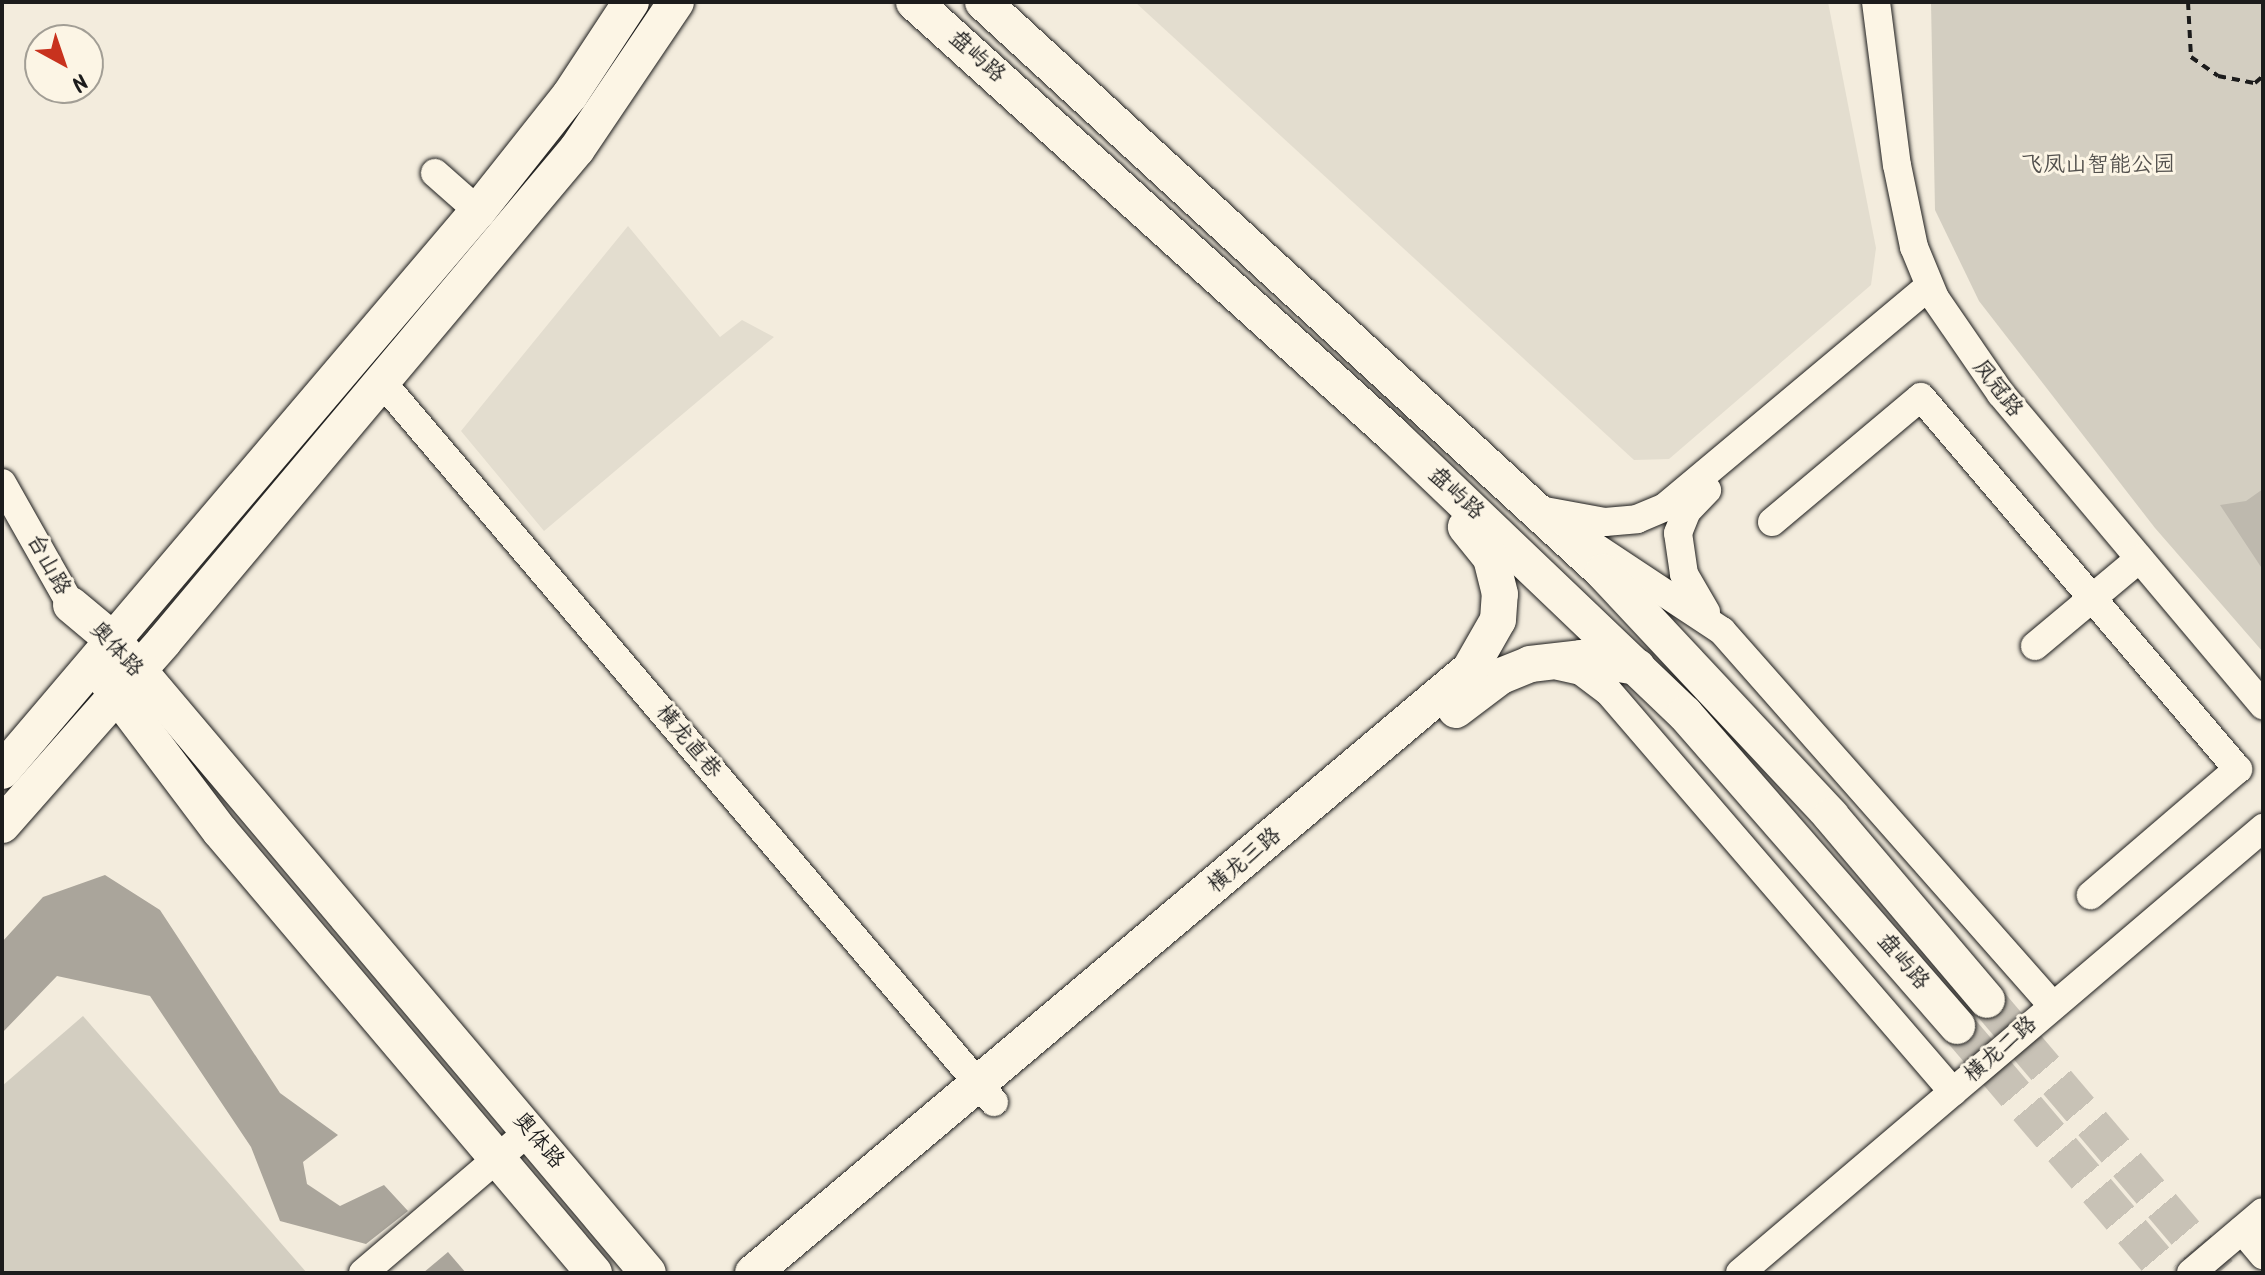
<!DOCTYPE html>
<html>
<head>
<meta charset="utf-8">
<style>
	body { margin:0 }
	#map { position:relative; width:2265px; height:1275px; overflow:hidden; background:#f3ecdd; font-family:Kalam,"LXGW WenKai TC",sans-serif }
	div>[style] { position:absolute }
	.built>* { inset:0; background:#e3ddcf }
	.green>* { inset:0; background:#d3cec1 }
	.water>* { inset:0; background:#aaa59b }
	.building>* { inset:0; background:#beb9ae }
	.major-tunnel>* { height:36px; margin-top:-18px; transform-origin:0; background:repeating-linear-gradient(90deg,#c8c2b6 0 36px,transparent 0 54px) }
	.path>* { height:4px; margin-top:-2px; transform-origin:0; background:repeating-linear-gradient(90deg,#1c1c1c 0 8px,transparent 0 14px) }
	.roads { filter:drop-shadow(0 0 2px #1c1c1c) drop-shadow(0 0 2px #1c1c1c) }
	.minor>* { height:28px; margin:-14px; padding:0 14px; transform-origin:14px; border-radius:14px; background:#fcf5e5 }
	.major>* { height:36px; margin:-18px; padding:0 18px; transform-origin:18px; border-radius:18px; background:#fcf5e5 }
	span { translate:-50% -50%; white-space:nowrap; text-align:center; line-height:1.15; -webkit-text-stroke:6px #fcf5e5; paint-order:stroke }
	.street-label { font-size:22px; color:#1c1c1c }
	.park-label { font-size:22px; color:#53514e }
	.frame { position:absolute; inset:0; border:4px solid #1c1c1c; pointer-events:none }
	.north { position:absolute; left:24px; top:24px; width:80px; height:80px; box-sizing:border-box; background:#fcf5e5; border:2px solid #a29e95; border-radius:50%; rotate:140deg; font-size:22px; font-weight:700; line-height:32px; text-align:center; color:#1c1c1c }
	.north::after { content:''; display:block; margin:auto; width:28px; height:36px; background:#c8321e; clip-path:polygon(50% 0,100% 100%,50% 72%,0 100%) }
</style>
</head>
<body>
<div id="map">
	<div class="built">
		<i style="clip-path:polygon(1135px 2px,1828px 2px,1876px 248px,1871px 285px,1669px 459px,1634px 460px)"></i>
		<i style="clip-path:polygon(628px 226px,720px 337px,742px 320px,774px 337px,544px 531px,461px 431px)"></i>
	</div>
	<div class="green">
		<i style="clip-path:polygon(1931px 2px,2263px 2px,2263px 652px,2155px 528px,1979px 301px,1935px 210px)"></i>
		<i style="clip-path:polygon(83px 1016px,307px 1273px,2px 1273px,2px 1086px)"></i>
	</div>
	<div class="water">
		<i style="clip-path:polygon(105px 875px,160px 910px,280px 1093px,338px 1135px,303px 1162px,307px 1184px,340px 1206px,384px 1185px,408px 1211px,366px 1244px,280px 1221px,251px 1147px,150px 996px,57px 976px,2px 1033px,2px 942px,43px 897px)"></i>
		<i style="clip-path:polygon(448px 1252px,466px 1273px,423px 1273px)"></i>
	</div>
	<div class="building">
		<i style="clip-path:polygon(2263px 489px,2263px 570px,2220px 505px,2246px 501px)"></i>
	</div>
	<div class="major-tunnel">
		<i style="left:1987px;top:1000px;width:358px;rotate:49.6deg"></i>
		<i style="left:1957px;top:1026px;width:324px;rotate:49.6deg"></i>
	</div>
	<div class="path">
		<i style="left:2188px;top:2px;width:55px;rotate:86.9deg"></i>
		<i style="left:2191px;top:57px;width:33px;rotate:35deg"></i>
		<i style="left:2218px;top:76px;width:38px;rotate:11deg"></i>
		<i style="left:2255px;top:83px;width:11px;rotate:-41deg"></i>
	</div>
	<div class="roads">
		<div class="minor">
			<i style="left:1876px;top:2px;width:164px;rotate:82.7deg"></i>
			<i style="left:1897px;top:165px;width:84px;rotate:78.3deg"></i>
			<i style="left:1914px;top:247px;width:55px;rotate:67.6deg"></i>
			<i style="left:1935px;top:298px;width:116px;rotate:55.5deg"></i>
			<i style="left:2001px;top:394px;width:407px;rotate:49.9deg"></i>
			<i style="left:435px;top:173px;width:57px;rotate:41.5deg"></i>
			<i style="left:382px;top:382px;width:945px;rotate:49.64deg"></i>
			<i style="left:2px;top:483px;width:140px;rotate:60.5deg"></i>
			<i style="left:1534px;top:509px;width:72px;rotate:10.4deg"></i>
			<i style="left:1605px;top:522px;width:32px;rotate:-5deg"></i>
			<i style="left:1637px;top:519px;width:30px;rotate:-23deg"></i>
			<i style="left:1665px;top:507px;width:344px;rotate:-39.9deg"></i>
			<i style="left:1772px;top:522px;width:194px;rotate:-40deg"></i>
			<i style="left:1921px;top:397px;width:489px;rotate:49.6deg"></i>
			<i style="left:2238px;top:769px;width:194px;rotate:139.4deg"></i>
			<i style="left:1583px;top:539px;width:167px;rotate:33.5deg"></i>
			<i style="left:1722px;top:631px;width:500px;rotate:48.57deg"></i>
			<i style="left:1706px;top:612px;width:44px;rotate:-120.1deg"></i>
			<i style="left:1684px;top:574px;width:41px;rotate:-98.3deg"></i>
			<i style="left:1678px;top:533px;width:24px;rotate:-68deg"></i>
			<i style="left:1687px;top:511px;width:29px;rotate:-46deg"></i>
			<i style="left:2035px;top:646px;width:136px;rotate:-39.9deg"></i>
			<i style="left:1559px;top:666px;width:23px;rotate:13deg"></i>
			<i style="left:1581px;top:671px;width:34px;rotate:37deg"></i>
			<i style="left:1608px;top:691px;width:529px;rotate:49.29deg"></i>
			<i style="left:2242px;top:1230px;width:33px;rotate:50deg"></i>
			<i style="left:363px;top:1273px;width:218px;rotate:-40.5deg"></i>
			<i style="left:1740px;top:1273px;width:687px;rotate:-40.39deg"></i>
			<i style="left:2191px;top:1273px;width:94px;rotate:-40.3deg"></i>
		</div>
		<div class="major">
			<i style="left:914px;top:2px;width:646px;rotate:42.11deg"></i>
			<i style="left:1393px;top:435px;width:404px;rotate:43.7deg"></i>
			<i style="left:1685px;top:714px;width:414px;rotate:48.9deg"></i>
			<i style="left:983px;top:2px;width:842px;rotate:42.59deg"></i>
			<i style="left:1603px;top:572px;width:334px;rotate:46.9deg"></i>
			<i style="left:1831px;top:816px;width:241px;rotate:49.7deg"></i>
			<i style="left:71px;top:605px;width:56px;rotate:39.9deg"></i>
			<i style="left:114px;top:641px;width:827px;rotate:49.8deg"></i>
			<i style="left:103px;top:676px;width:194px;rotate:53deg"></i>
			<i style="left:220px;top:831px;width:579px;rotate:49.76deg"></i>
			<i style="left:1456px;top:710px;width:56px;rotate:-37.1deg"></i>
			<i style="left:1501px;top:676px;width:31px;rotate:-22deg"></i>
			<i style="left:1530px;top:664px;width:51px;rotate:-6.7deg"></i>
			<i style="left:1581px;top:658px;width:57px;rotate:9.1deg"></i>
			<i style="left:2px;top:771px;width:735px;rotate:-49.64deg"></i>
			<i style="left:478px;top:211px;width:148px;rotate:-51.6deg"></i>
			<i style="left:570px;top:95px;width:111px;rotate:-56.7deg"></i>
			<i style="left:2px;top:825px;width:245px;rotate:-48.6deg"></i>
			<i style="left:164px;top:641px;width:642px;rotate:-49.99deg"></i>
			<i style="left:577px;top:149px;width:177px;rotate:-56deg"></i>
			<i style="left:753px;top:1273px;width:937px;rotate:-40.11deg"></i>
			<i style="left:1470px;top:669px;width:56px;rotate:-60.3deg"></i>
			<i style="left:1498px;top:620px;width:26px;rotate:-86deg"></i>
			<i style="left:1500px;top:594px;width:37px;rotate:-104deg"></i>
			<i style="left:1491px;top:558px;width:40px;rotate:-129deg"></i>
		</div>
	</div>
	<div class="street-label">
		<span style="left:977px;top:57px;rotate:42deg">盘屿路</span>
		<span style="left:1997px;top:389px;rotate:52deg">凤冠路</span>
		<span style="left:1456px;top:494px;rotate:43deg">盘屿路</span>
		<span style="left:48px;top:565px;rotate:61deg">台山路</span>
		<span style="left:116px;top:650px;rotate:47deg">奥体路</span>
		<span style="left:688px;top:742px;rotate:50deg">横龙直巷</span>
		<span style="left:1245px;top:861px;rotate:-40deg">横龙三路</span>
		<span style="left:1903px;top:962px;rotate:50deg">盘屿路</span>
		<span style="left:2001px;top:1050px;rotate:-41deg">横龙二路</span>
		<span style="left:538px;top:1141px;rotate:50deg">奥体路</span>
	</div>
	<div class="park-label">
		<span style="left:2098px;top:166px">飞凤山智能公园</span>
	</div>
	<div class="frame"></div>
	<div class="north">N</div>
</div>
</body>
</html>
